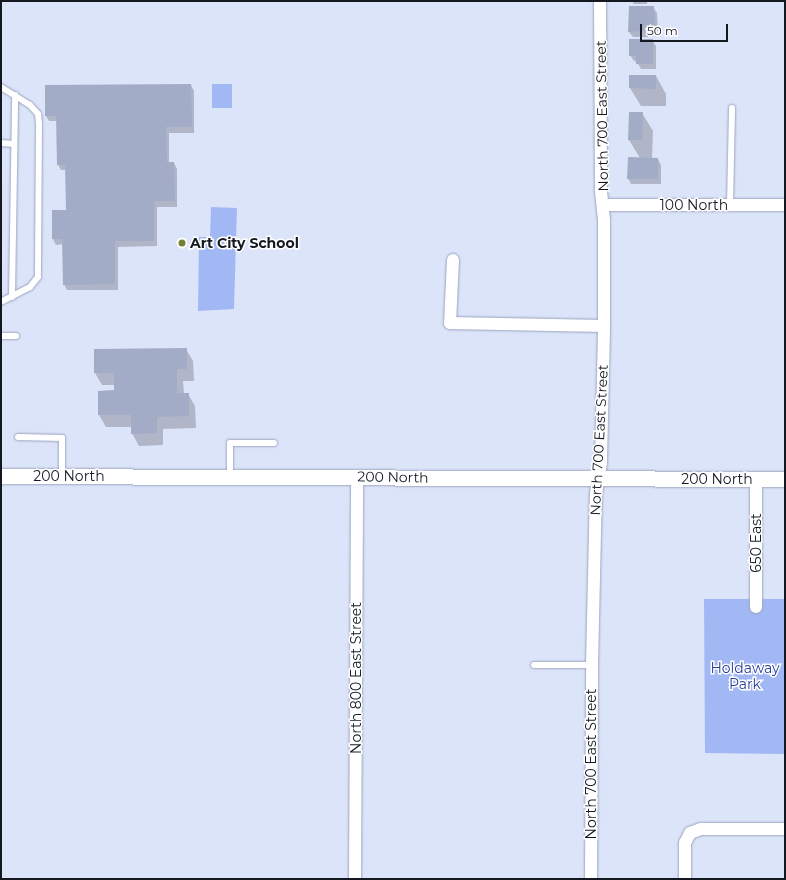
<!DOCTYPE html>
<html>
<head>
<meta charset="utf-8">
<style>
	body { margin:0 }
	#map { position:relative; width:786px; height:880px; overflow:hidden; background:#dce4fa; font-family:Montserrat,sans-serif }
	div>[style] { position:absolute }
	.green>* { inset:0; background:#a2b8f4 }
	.shadow>* { inset:0; background:#0003 }
	.building>* { inset:0; background:#a2acc6 }
	.roads { filter:drop-shadow(0 0 1px #9ba4be) drop-shadow(0 0 1px #9ba4be) }
	.service>* { height:6px; margin:-3px; padding:0 3px; transform-origin:3px; border-radius:3px; background:#fff }
	.minor>* { height:12px; margin:-6px; padding:0 6px; transform-origin:6px; border-radius:6px; background:#fff }
	.tertiary>* { height:15px; margin:-7.5px; padding:0 7.5px; transform-origin:7.5px; border-radius:7.5px; background:#fff }
	.dots>* { width:11px; height:11px; translate:-50% -50%; box-sizing:border-box; border:2px solid #fff; border-radius:50% }
	span { translate:-50% -50%; white-space:nowrap; text-align:center; line-height:1.15; -webkit-text-stroke:3px #fff; paint-order:stroke }
	.street-label { font-size:14px; color:#141821 }
	.poi-label { font-size:14px; color:#141821; font-weight:700 }
	.left { translate:0 -50%; text-align:left }
	.park-label { font-size:14px; color:#283d96 }
	.frame { position:absolute; inset:0; border:2px solid #141821; pointer-events:none }
	.scale { position:absolute; left:640px; top:24px; width:88px; height:18px; box-sizing:border-box; border:2px solid #141821; border-top:0; padding-left:5px; font-size:12px; line-height:14px; white-space:nowrap; color:#141821; -webkit-text-stroke:3px #fff; paint-order:stroke }
</style>
</head>
<body>
<div id="map">
	<div class="green">
		<i style="clip-path:polygon(212px 84px,232px 84px,232px 108px,212px 108px)"></i>
		<i style="clip-path:polygon(211px 207px,237px 208px,234px 309px,198px 311px,199px 237px,210px 237px)"></i>
		<i style="clip-path:polygon(704px 599px,785px 599px,785px 754px,705px 753px)"></i>
	</div>
	<div class="shadow">
		<i style="clip-path:polygon(632px 1px,647px 1px,647px 4px,634px 4px)"></i>
		<i style="clip-path:polygon(653px 7px,657px 13px,658px 31px,648px 31px,648px 37px,633px 37px,629px 32px)"></i>
		<i style="clip-path:polygon(652px 40px,656px 46px,656px 69px,641px 69px,637px 62px,634px 61px,630px 55px)"></i>
		<i style="clip-path:polygon(656px 76px,666px 94px,666px 106px,641px 106px,630px 88px)"></i>
		<i style="clip-path:polygon(191px 85px,194px 91px,194px 133px,169px 133px,169px 163px,174px 163px,177px 169px,177px 207px,157px 207px,157px 246px,118px 247px,118px 290px,67px 290px,64px 284px,63px 244px,56px 245px,53px 239px,67px 211px,67px 170px,61px 170px,58px 165px,57px 121px,49px 121px,46px 116px)"></i>
		<i style="clip-path:polygon(629px 113px,642px 113px,653px 131px,652px 159px,658px 159px,661px 165px,661px 184px,631px 184px,628px 178px,640px 158px,629px 140px)"></i>
		<i style="clip-path:polygon(186px 349px,193px 361px,194px 381px,183px 381px,184px 394px,188px 394px,195px 406px,196px 428px,163px 429px,163px 445px,139px 446px,132px 433px,132px 427px,106px 427px,99px 415px,115px 391px,115px 385px,102px 385px,95px 373px)"></i>
	</div>
	<div class="building">
		<i style="clip-path:polygon(629px 6px,654px 6px,655px 26px,645px 25px,645px 31px,628px 32px)"></i>
		<i style="clip-path:polygon(629px 39px,653px 39px,653px 64px,636px 64px,636px 56px,629px 56px)"></i>
		<i style="clip-path:polygon(629px 75px,656px 75px,656px 89px,629px 88px)"></i>
		<i style="clip-path:polygon(191px 84px,192px 127px,166px 127px,167px 162px,174px 162px,175px 201px,154px 201px,154px 241px,115px 241px,115px 284px,63px 285px,62px 239px,52px 239px,52px 210px,66px 210px,65px 165px,57px 165px,56px 116px,45px 116px,45px 85px)"></i>
		<i style="clip-path:polygon(629px 112px,643px 112px,642px 140px,628px 140px)"></i>
		<i style="clip-path:polygon(628px 157px,658px 158px,658px 179px,627px 179px)"></i>
		<i style="clip-path:polygon(187px 348px,187px 369px,177px 369px,177px 393px,189px 393px,189px 416px,157px 417px,157px 433px,131px 434px,131px 415px,98px 415px,98px 391px,114px 390px,114px 373px,94px 373px,94px 349px)"></i>
	</div>
	<div class="roads">
		<div class="service">
			<i style="left:1px;top:87px;width:34px;rotate:32deg"></i>
			<i style="left:30px;top:105px;width:12px;rotate:48deg"></i>
			<i style="left:38px;top:114px;width:10px;rotate:84deg"></i>
			<i style="left:39px;top:124px;width:153px;rotate:90.4deg"></i>
			<i style="left:38px;top:277px;width:13px;rotate:129deg"></i>
			<i style="left:30px;top:287px;width:33px;rotate:153deg"></i>
			<i style="left:1px;top:143px;width:13px;rotate:4deg"></i>
			<i style="left:730px;top:205px;width:97px;rotate:-88.8deg"></i>
			<i style="left:12px;top:297px;width:202px;rotate:-89.1deg"></i>
			<i style="left:1px;top:336px;width:15px"></i>
			<i style="left:18px;top:437px;width:44px;rotate:1.3deg"></i>
			<i style="left:62px;top:438px;width:38px;rotate:90deg"></i>
			<i style="left:230px;top:476px;width:33px;rotate:-90deg"></i>
			<i style="left:230px;top:443px;width:44px"></i>
			<i style="left:534px;top:665px;width:58px"></i>
		</div>
		<div class="minor">
			<i style="left:603px;top:205px;width:182px"></i>
			<i style="left:453px;top:260px;width:63px;rotate:92.7deg"></i>
			<i style="left:450px;top:323px;width:154px;rotate:1.1deg"></i>
			<i style="left:756px;top:479px;width:128px;rotate:90deg"></i>
			<i style="left:355px;top:879px;width:402px;rotate:-89.7deg"></i>
			<i style="left:591px;top:879px;width:214px;rotate:-89.7deg"></i>
			<i style="left:592px;top:665px;width:171px;rotate:-88.7deg"></i>
			<i style="left:596px;top:494px;width:32px;rotate:-81deg"></i>
			<i style="left:601px;top:462px;width:136px;rotate:-88.7deg"></i>
			<i style="left:604px;top:326px;width:106px;rotate:-90deg"></i>
			<i style="left:604px;top:220px;width:31px;rotate:-96deg"></i>
			<i style="left:601px;top:189px;width:188px;rotate:-90.3deg"></i>
			<i style="left:685px;top:879px;width:36px;rotate:-90deg"></i>
			<i style="left:685px;top:843px;width:11px;rotate:-63deg"></i>
			<i style="left:690px;top:833px;width:12px;rotate:-20deg"></i>
			<i style="left:701px;top:829px;width:84px"></i>
		</div>
		<div class="tertiary">
			<i style="left:1px;top:476px;width:784px;rotate:0.22deg"></i>
		</div>
	</div>
	<div class="dots">
		<i style="left:182px;top:243px;background:#72812f"></i>
	</div>
	<div class="street-label">
		<span style="left:602px;top:116px;rotate:-91deg">North 700 East Street</span>
		<span style="left:694px;top:205px">100 North</span>
		<span style="left:599px;top:440px;rotate:-87deg">North 700 East Street</span>
		<span style="left:69px;top:476px">200 North</span>
		<span style="left:393px;top:477px;rotate:1deg">200 North</span>
		<span style="left:717px;top:479px">200 North</span>
		<span style="left:756px;top:543px;rotate:-90deg">650 East</span>
		<span style="left:356px;top:678px;rotate:-90deg">North 800 East Street</span>
		<span style="left:591px;top:764px;rotate:-90deg">North 700 East Street</span>
	</div>
	<div class="poi-label">
		<span class="left" style="left:190px;top:243px">Art City School</span>
	</div>
	<div class="park-label">
		<span style="left:745px;top:676px">Holdaway<br>Park</span>
	</div>
	<div class="frame"></div>
	<div class="scale">50 m</div>
</div>
</body>
</html>
